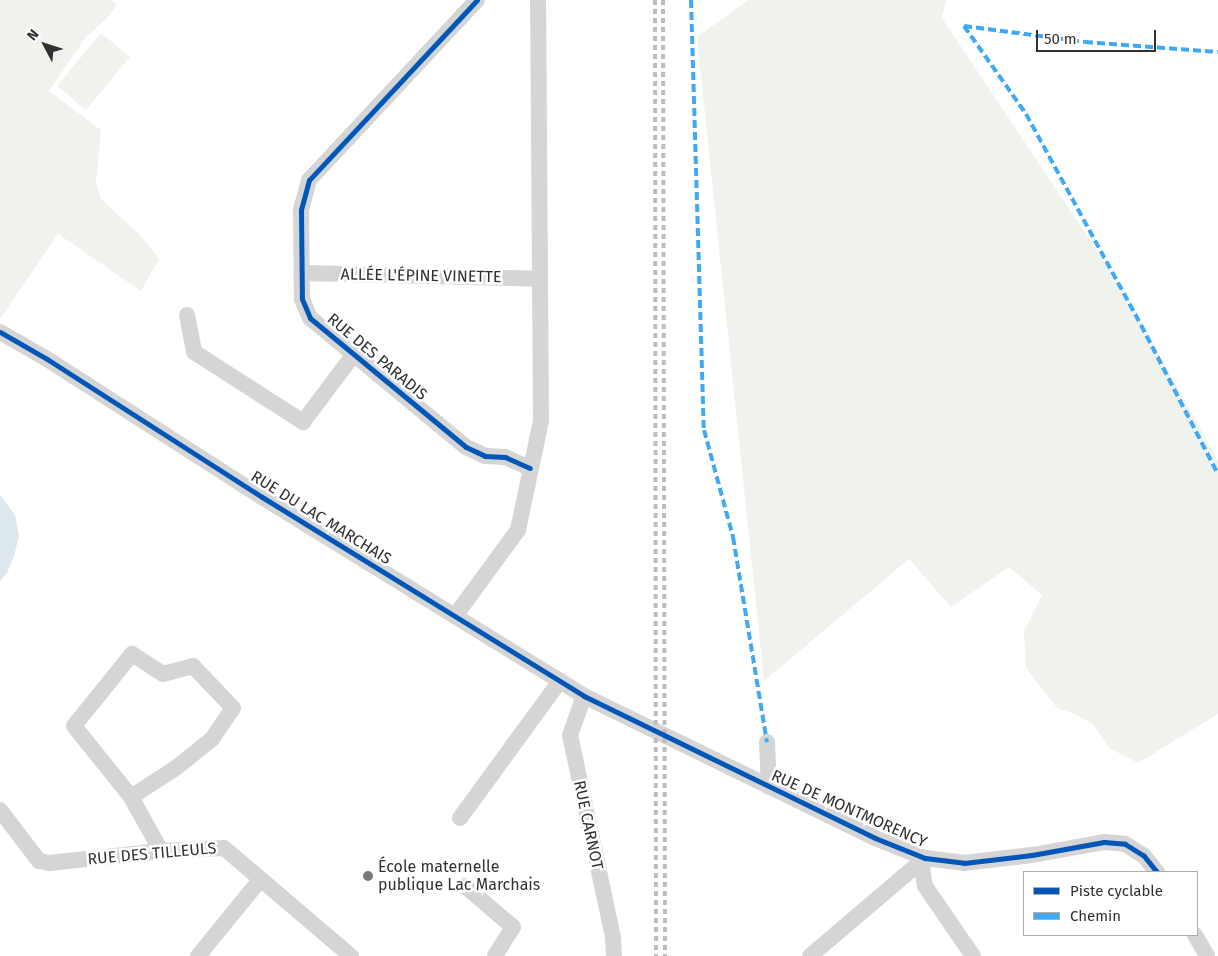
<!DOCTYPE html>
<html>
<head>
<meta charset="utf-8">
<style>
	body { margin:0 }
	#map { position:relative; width:1218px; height:956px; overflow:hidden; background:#fff; font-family:"Fira Sans",sans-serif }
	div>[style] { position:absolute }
	.green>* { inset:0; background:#f0f3ed }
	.water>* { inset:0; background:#dce8ee }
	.minor>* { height:16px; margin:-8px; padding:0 8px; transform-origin:8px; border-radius:8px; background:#d5d5d5 }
	.rail>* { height:4px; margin-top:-2px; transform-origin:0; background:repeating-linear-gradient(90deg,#bdbdbd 0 5px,transparent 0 9px) }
	.quiet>* { height:4px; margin-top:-2px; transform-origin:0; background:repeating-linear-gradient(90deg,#3fa9f5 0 8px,transparent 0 12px) }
	.cycleway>* { height:5px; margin:-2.5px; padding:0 2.5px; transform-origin:2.5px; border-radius:2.5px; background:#0057b8 }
	.dots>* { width:14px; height:14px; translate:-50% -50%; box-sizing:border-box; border:2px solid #fff; border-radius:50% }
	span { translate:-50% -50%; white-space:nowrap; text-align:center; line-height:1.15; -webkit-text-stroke:5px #fff; paint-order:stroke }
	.street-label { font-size:16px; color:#313131 }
	.poi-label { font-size:16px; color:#313131 }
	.left { translate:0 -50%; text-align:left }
	.legend { position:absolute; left:1023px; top:871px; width:175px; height:65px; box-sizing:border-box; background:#fff; border:1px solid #adadad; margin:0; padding:6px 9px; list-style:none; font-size:15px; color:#313131 }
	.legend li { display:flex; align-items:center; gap:10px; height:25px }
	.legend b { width:25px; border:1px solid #adadad }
	.north { position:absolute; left:20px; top:20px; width:50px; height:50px; -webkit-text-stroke:4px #fff; paint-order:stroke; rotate:310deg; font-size:14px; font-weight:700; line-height:20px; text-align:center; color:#313131 }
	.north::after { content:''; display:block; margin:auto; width:18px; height:22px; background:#313131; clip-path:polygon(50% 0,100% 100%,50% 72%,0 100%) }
	.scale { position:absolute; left:1036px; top:30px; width:120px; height:22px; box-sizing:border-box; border:2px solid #313131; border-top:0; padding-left:6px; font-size:15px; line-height:18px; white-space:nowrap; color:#313131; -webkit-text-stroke:4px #fff; paint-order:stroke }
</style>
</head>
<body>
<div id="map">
	<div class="green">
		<i style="clip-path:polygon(0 0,112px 0,117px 5px,106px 19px,86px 37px,49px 91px,101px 130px,96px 183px,101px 199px,141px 236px,159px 259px,141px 291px,58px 234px,0 319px)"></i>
		<i style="clip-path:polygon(748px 0,946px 0,942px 18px,1128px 297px,1218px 461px,1218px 714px,1138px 763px,1109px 748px,1093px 724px,1072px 713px,1057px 708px,1026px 668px,1024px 631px,1042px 595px,1009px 567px,951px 607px,909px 559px,764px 681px,697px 37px)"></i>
		<i style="clip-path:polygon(101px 33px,130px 57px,86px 110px,57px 86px)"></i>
	</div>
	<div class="water">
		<i style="clip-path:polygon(0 495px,15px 515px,19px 536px,14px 556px,7px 573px,0 581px)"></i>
	</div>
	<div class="minor">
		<i style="left:477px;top:0;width:246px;rotate:133deg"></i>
		<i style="left:309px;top:180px;width:31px;rotate:105deg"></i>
		<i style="left:301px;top:210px;width:89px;rotate:89.4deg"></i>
		<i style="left:302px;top:299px;width:21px;rotate:67deg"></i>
		<i style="left:310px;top:318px;width:202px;rotate:39.6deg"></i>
		<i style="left:466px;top:447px;width:21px;rotate:25deg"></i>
		<i style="left:485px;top:456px;width:20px;rotate:3deg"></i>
		<i style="left:505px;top:457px;width:27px;rotate:24deg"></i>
		<i style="left:302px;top:273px;width:238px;rotate:1.4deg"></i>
		<i style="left:187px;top:315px;width:38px;rotate:79deg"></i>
		<i style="left:194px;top:352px;width:130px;rotate:32.7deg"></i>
		<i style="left:303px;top:422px;width:85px;rotate:-53.1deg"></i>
		<i style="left:0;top:332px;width:54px;rotate:29.9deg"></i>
		<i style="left:47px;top:359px;width:255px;rotate:32.7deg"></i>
		<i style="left:262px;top:497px;width:379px;rotate:31.7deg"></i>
		<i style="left:584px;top:696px;width:324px;rotate:26deg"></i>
		<i style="left:875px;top:838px;width:54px;rotate:21.8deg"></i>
		<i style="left:925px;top:858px;width:39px;rotate:7deg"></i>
		<i style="left:964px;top:863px;width:68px;rotate:-6.7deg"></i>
		<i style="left:1032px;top:855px;width:73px;rotate:-10.2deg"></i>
		<i style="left:1104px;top:842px;width:21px;rotate:5deg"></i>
		<i style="left:1125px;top:844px;width:22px;rotate:32deg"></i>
		<i style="left:1144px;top:856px;width:21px;rotate:51deg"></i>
		<i style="left:455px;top:616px;width:107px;rotate:-53.8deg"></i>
		<i style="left:518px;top:530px;width:111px;rotate:-78.1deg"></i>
		<i style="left:541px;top:421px;width:421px;rotate:-90.4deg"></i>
		<i style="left:584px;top:696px;width:41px;rotate:109.7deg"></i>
		<i style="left:570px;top:735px;width:208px;rotate:78deg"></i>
		<i style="left:613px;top:938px;width:18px;rotate:87deg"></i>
		<i style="left:767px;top:742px;width:45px;rotate:87.5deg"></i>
		<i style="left:131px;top:797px;width:55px;rotate:-33.1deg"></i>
		<i style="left:177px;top:767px;width:45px;rotate:-38.7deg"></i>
		<i style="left:212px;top:739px;width:37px;rotate:-56deg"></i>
		<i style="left:233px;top:708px;width:58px;rotate:-133.6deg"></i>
		<i style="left:193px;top:666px;width:31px;rotate:165deg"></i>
		<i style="left:163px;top:674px;width:37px;rotate:-147deg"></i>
		<i style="left:132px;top:654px;width:92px;rotate:128.9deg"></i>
		<i style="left:74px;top:726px;width:91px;rotate:51.2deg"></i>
		<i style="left:131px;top:797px;width:62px;rotate:60.9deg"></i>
		<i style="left:0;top:810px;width:64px;rotate:52.6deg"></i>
		<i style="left:39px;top:861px;width:10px;rotate:11deg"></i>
		<i style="left:49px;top:863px;width:113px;rotate:-6.1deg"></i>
		<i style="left:161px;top:851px;width:63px;rotate:-2.7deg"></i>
		<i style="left:224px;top:848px;width:167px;rotate:40.4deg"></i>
		<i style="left:460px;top:818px;width:170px;rotate:-53.9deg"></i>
		<i style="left:925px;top:858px;width:10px;rotate:107deg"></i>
		<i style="left:922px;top:868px;width:18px;rotate:81deg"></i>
		<i style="left:925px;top:886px;width:85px;rotate:55.6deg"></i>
		<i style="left:465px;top:886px;width:63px;rotate:40.5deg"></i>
		<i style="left:513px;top:927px;width:34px;rotate:122deg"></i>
		<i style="left:1195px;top:935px;width:24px;rotate:60deg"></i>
		<i style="left:198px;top:956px;width:98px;rotate:-50.8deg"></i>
		<i style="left:810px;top:956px;width:151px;rotate:-40.4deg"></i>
	</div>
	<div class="rail">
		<i style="left:655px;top:0;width:956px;rotate:89.94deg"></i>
		<i style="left:663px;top:0;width:956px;rotate:89.88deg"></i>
	</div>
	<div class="quiet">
		<i style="left:691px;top:0;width:430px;rotate:88.3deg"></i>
		<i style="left:704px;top:430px;width:111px;rotate:74.8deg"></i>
		<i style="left:733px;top:537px;width:208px;rotate:80.6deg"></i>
		<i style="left:964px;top:26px;width:108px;rotate:54.8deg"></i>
		<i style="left:1026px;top:114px;width:240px;rotate:61.4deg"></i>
		<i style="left:1141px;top:325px;width:168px;rotate:62.7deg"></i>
		<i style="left:964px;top:26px;width:122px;rotate:7.5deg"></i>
		<i style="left:1085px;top:42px;width:133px;rotate:4.3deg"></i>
	</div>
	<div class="cycleway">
		<i style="left:477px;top:0;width:246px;rotate:133deg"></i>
		<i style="left:309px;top:180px;width:31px;rotate:105deg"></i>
		<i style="left:301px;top:210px;width:89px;rotate:89.4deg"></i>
		<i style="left:302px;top:299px;width:21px;rotate:67deg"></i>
		<i style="left:310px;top:318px;width:202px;rotate:39.6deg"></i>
		<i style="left:466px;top:447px;width:21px;rotate:25deg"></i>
		<i style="left:485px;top:456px;width:20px;rotate:3deg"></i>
		<i style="left:505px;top:457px;width:27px;rotate:24deg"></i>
		<i style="left:0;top:332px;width:54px;rotate:29.9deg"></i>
		<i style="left:47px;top:359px;width:255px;rotate:32.7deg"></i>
		<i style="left:262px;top:497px;width:379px;rotate:31.7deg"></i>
		<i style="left:584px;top:696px;width:324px;rotate:26deg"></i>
		<i style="left:875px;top:838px;width:54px;rotate:21.8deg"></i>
		<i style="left:925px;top:858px;width:39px;rotate:7deg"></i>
		<i style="left:964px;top:863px;width:68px;rotate:-6.7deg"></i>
		<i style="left:1032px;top:855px;width:73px;rotate:-10.2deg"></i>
		<i style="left:1104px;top:842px;width:21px;rotate:5deg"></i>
		<i style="left:1125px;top:844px;width:22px;rotate:32deg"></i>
		<i style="left:1144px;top:856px;width:21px;rotate:51deg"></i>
	</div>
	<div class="dots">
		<i style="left:368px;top:876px;background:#797979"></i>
	</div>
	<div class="street-label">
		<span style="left:421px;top:276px;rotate:1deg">ALLÉE L'ÉPINE VINETTE</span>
		<span style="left:377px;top:357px;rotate:40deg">RUE DES PARADIS</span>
		<span style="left:321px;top:518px;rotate:32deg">RUE DU LAC MARCHAIS</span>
		<span style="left:849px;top:809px;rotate:24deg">RUE DE MONTMORENCY</span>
		<span style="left:588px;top:825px;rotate:78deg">RUE CARNOT</span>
		<span style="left:152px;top:854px;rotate:-5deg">RUE DES TILLEULS</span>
	</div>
	<div class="poi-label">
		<span class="left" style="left:378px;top:876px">École maternelle<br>publique Lac Marchais</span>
	</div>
	<ul class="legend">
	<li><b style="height:6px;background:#0057b8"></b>Piste cyclable</li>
	<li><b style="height:6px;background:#3fa9f5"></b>Chemin</li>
	</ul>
	<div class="north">N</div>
	<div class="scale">50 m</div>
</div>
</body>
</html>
